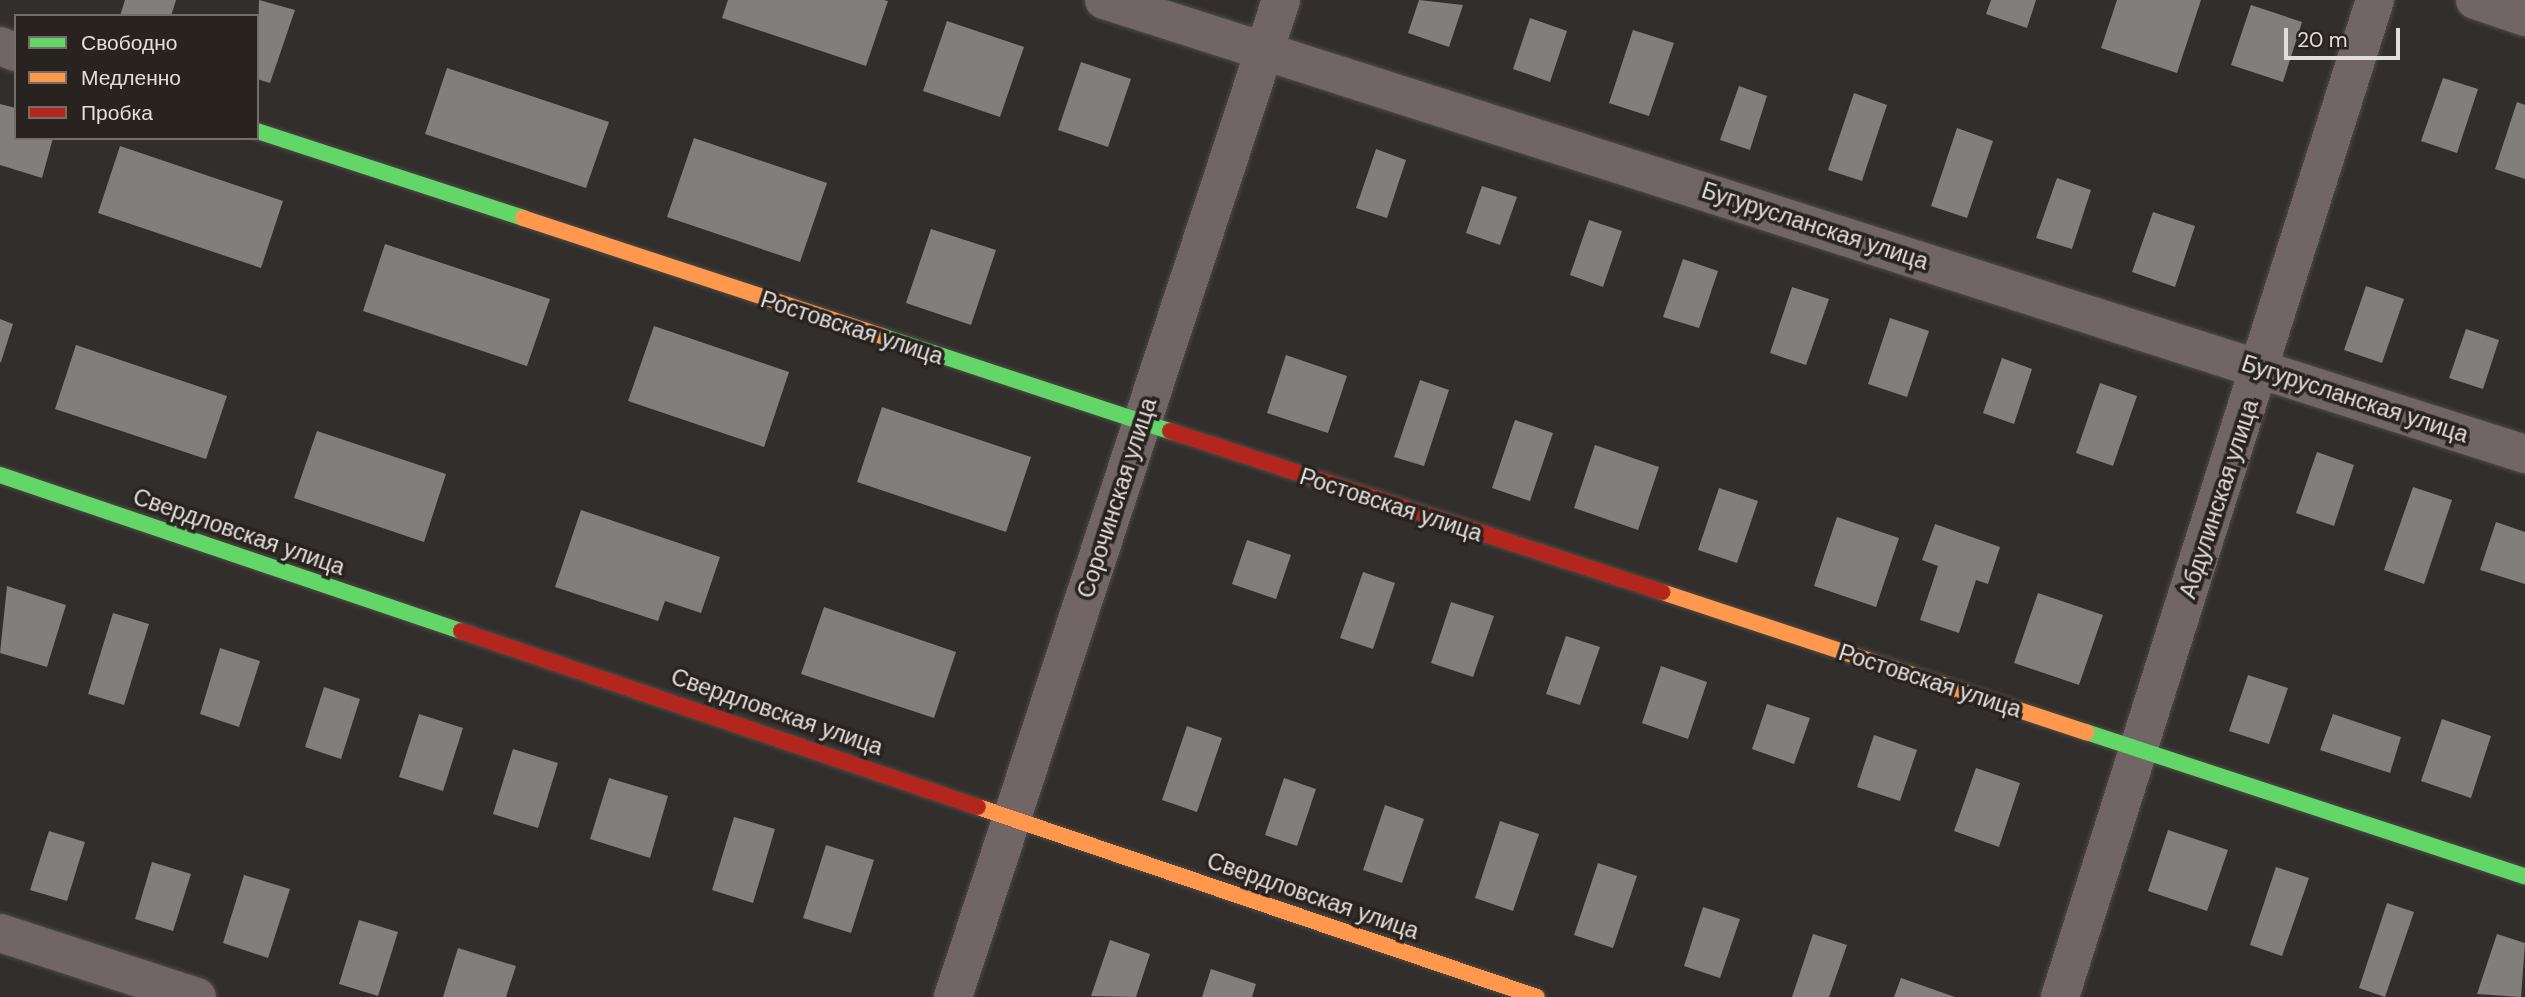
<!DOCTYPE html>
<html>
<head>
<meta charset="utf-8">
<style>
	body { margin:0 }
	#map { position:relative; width:2525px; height:997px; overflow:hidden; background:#312e2b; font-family:"DM Sans",sans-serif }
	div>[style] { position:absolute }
	.building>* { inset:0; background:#817e7c }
	.roads { filter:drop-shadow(0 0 2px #4d4a48) drop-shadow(0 0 2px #4d4a48) }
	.street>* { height:38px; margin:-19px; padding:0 19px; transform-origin:19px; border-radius:19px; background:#716566 }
	.fast>* { height:16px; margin:-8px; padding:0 8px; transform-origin:8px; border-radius:8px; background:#63d668 }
	.slow>* { height:16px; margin:-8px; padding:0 8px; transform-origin:8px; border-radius:8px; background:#ff974d }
	.jam>* { height:16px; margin:-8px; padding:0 8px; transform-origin:8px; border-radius:8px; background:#b3261e }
	span { translate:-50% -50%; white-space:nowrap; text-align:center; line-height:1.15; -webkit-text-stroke:7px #29231f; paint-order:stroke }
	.street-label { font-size:23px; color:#e3dedb }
	.legend { position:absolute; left:14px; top:14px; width:245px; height:126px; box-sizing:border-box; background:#29231f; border:2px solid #736e6a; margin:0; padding:9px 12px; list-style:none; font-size:21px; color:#e3dedb }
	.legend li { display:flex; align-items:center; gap:14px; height:35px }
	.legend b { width:35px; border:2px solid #736e6a }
	.scale { position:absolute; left:2284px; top:28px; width:116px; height:32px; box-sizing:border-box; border:4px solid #e3dedb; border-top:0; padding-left:9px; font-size:21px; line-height:24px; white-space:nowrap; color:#e3dedb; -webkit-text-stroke:5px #29231f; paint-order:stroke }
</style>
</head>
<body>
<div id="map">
	<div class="building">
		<i style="clip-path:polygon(125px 0,176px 0,171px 16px,120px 16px)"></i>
		<i style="clip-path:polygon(259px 0,295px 10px,270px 83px,257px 79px)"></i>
		<i style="clip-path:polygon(728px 0,884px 0,888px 1px,866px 66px,722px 18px)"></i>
		<i style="clip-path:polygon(1419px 0,1463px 5px,1449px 47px,1408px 33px)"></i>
		<i style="clip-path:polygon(1991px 0,2036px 0,2027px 28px,1986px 14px)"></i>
		<i style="clip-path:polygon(2117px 0,2201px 0,2177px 73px,2101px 48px)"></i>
		<i style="clip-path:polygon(2251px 5px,2302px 22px,2283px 82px,2231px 65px)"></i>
		<i style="clip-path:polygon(1530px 18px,1567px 31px,1550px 82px,1513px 69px)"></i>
		<i style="clip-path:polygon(947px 21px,1024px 47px,1000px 117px,923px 91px)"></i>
		<i style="clip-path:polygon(1633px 30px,1674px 43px,1649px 116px,1609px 103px)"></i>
		<i style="clip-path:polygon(1081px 62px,1131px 79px,1108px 147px,1058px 130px)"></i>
		<i style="clip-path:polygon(447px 68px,609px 122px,586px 188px,425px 134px)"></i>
		<i style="clip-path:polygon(2443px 78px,2478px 89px,2457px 153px,2421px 141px)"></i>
		<i style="clip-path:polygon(1739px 86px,1767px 96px,1750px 150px,1720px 140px)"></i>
		<i style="clip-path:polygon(1854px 93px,1887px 105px,1862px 181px,1828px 170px)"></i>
		<i style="clip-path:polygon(2517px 102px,2525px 105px,2525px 179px,2495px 169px)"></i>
		<i style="clip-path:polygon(0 104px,16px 108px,16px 138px,53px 138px,42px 178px,0 165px)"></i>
		<i style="clip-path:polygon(1957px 128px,1993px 141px,1967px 218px,1931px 206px)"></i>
		<i style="clip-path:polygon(694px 138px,827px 183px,800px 262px,667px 217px)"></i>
		<i style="clip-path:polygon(120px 146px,283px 201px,261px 268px,98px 213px)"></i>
		<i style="clip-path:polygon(1376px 149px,1406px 160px,1387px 218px,1356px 208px)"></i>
		<i style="clip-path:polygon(2057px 178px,2091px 190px,2072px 249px,2036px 238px)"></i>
		<i style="clip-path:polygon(1482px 186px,1517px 197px,1500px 245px,1466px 233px)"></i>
		<i style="clip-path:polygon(2153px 212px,2195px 226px,2175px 287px,2132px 272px)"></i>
		<i style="clip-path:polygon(1589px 220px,1622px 231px,1603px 287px,1570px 275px)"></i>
		<i style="clip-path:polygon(931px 229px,996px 250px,971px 325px,906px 303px)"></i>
		<i style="clip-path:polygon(385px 244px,550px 299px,527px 366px,363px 311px)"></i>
		<i style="clip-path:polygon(1683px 259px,1718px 271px,1699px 328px,1663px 317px)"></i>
		<i style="clip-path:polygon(2366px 286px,2404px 299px,2382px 363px,2344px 350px)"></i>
		<i style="clip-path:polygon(1792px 287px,1829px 299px,1806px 365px,1770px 353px)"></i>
		<i style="clip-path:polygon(1890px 318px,1929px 331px,1907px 397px,1868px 384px)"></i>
		<i style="clip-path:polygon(0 319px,13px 324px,1px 362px,0 362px)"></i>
		<i style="clip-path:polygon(654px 326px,789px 372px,764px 447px,628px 401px)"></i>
		<i style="clip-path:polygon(2466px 329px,2499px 340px,2483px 389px,2449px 378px)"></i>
		<i style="clip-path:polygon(76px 345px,227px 396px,206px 459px,55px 409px)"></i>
		<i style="clip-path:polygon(1286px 355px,1347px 376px,1328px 433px,1267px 413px)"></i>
		<i style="clip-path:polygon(2002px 358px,2032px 369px,2014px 424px,1983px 413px)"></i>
		<i style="clip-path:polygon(1420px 380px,1449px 390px,1424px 466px,1394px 457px)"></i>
		<i style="clip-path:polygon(2100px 383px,2137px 396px,2113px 466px,2076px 453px)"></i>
		<i style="clip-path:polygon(882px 407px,1031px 457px,1006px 532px,857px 482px)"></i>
		<i style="clip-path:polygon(1515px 420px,1553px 433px,1530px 501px,1492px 488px)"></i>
		<i style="clip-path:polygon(317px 431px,446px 474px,424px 542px,294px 498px)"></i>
		<i style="clip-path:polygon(1595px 445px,1659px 467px,1638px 530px,1574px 508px)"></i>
		<i style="clip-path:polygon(2317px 452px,2354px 465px,2334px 526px,2296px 513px)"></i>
		<i style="clip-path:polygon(2413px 487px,2452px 500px,2424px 584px,2384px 570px)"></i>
		<i style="clip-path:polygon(1719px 488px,1758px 501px,1737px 563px,1698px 550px)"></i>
		<i style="clip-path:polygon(581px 510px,720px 557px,701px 613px,665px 601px,658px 621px,555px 587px)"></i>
		<i style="clip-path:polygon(1837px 517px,1899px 538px,1876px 607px,1814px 586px)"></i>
		<i style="clip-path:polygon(2496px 522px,2525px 532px,2525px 584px,2480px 570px)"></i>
		<i style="clip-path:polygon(1935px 524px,2000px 547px,1988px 584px,1976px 580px,1959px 633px,1920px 620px,1938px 566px,1922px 560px)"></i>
		<i style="clip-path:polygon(1247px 540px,1291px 555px,1276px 599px,1232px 584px)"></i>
		<i style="clip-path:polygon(1363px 572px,1395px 583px,1373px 649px,1340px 638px)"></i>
		<i style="clip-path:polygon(7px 586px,66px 605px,47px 667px,0 653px)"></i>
		<i style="clip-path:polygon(2038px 593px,2103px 615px,2079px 685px,2014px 663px)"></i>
		<i style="clip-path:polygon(1451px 602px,1494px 616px,1473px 677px,1431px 663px)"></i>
		<i style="clip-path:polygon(824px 607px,956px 652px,934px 718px,801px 674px)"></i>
		<i style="clip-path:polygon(113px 613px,149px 624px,124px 705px,88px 694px)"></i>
		<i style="clip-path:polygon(1566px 636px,1600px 647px,1580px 705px,1546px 694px)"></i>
		<i style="clip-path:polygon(220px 648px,260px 661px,239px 727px,200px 714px)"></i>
		<i style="clip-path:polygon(1661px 666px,1707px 682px,1688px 739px,1642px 723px)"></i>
		<i style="clip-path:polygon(2248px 675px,2288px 688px,2269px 744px,2229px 731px)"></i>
		<i style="clip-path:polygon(324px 687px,360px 699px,341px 759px,305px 747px)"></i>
		<i style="clip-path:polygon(1767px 704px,1810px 718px,1794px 764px,1752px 749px)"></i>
		<i style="clip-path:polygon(419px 714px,463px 728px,443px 791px,399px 777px)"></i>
		<i style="clip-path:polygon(2333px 714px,2401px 737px,2390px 773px,2320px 750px)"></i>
		<i style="clip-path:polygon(2442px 719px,2491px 736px,2471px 798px,2421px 781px)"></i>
		<i style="clip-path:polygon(1187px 726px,1222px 738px,1197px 812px,1162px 800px)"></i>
		<i style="clip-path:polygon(1874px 735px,1917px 750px,1900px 801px,1857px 787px)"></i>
		<i style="clip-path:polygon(513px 749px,558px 763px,538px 828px,493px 814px)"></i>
		<i style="clip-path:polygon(1976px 768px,2020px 783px,1999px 847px,1954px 831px)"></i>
		<i style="clip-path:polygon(609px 778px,668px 796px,650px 858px,590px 839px)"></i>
		<i style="clip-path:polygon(1284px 778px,1316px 789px,1297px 846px,1265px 835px)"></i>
		<i style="clip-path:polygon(1385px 805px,1424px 819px,1402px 883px,1363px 870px)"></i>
		<i style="clip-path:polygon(734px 817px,775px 829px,753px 903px,712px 890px)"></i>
		<i style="clip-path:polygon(1500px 821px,1539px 834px,1513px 911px,1475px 898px)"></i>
		<i style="clip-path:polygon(2168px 830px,2228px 850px,2207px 911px,2148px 891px)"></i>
		<i style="clip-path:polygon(49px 831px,85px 842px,67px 901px,30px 890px)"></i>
		<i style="clip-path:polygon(826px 845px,874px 860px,851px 933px,803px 918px)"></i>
		<i style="clip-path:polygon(152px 862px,191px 874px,173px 931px,135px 919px)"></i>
		<i style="clip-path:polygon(1598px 863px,1637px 876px,1613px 948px,1574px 935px)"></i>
		<i style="clip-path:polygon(2276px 867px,2309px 878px,2282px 956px,2250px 945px)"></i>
		<i style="clip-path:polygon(244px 875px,290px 889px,268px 958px,223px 943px)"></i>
		<i style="clip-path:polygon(2387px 903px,2414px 912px,2385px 997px,2359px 988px)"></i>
		<i style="clip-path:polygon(1703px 907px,1740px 919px,1720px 978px,1684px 966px)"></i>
		<i style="clip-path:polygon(359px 920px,398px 932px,378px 996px,339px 984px)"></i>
		<i style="clip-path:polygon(1813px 934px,1847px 945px,1829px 997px,1792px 997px)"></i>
		<i style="clip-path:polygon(2497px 934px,2525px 943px,2521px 997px,2477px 994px)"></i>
		<i style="clip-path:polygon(1110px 940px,1150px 954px,1136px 997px,1091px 996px)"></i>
		<i style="clip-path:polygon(458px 948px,516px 966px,506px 997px,443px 997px)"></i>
		<i style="clip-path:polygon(1211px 969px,1256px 984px,1252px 997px,1202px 997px)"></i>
		<i style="clip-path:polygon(1901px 978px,1955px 997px,1894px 997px)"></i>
	</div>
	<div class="roads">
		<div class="street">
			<i style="left:1104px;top:0;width:1492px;rotate:17.72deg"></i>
			<i style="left:2475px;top:0;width:53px;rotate:18.8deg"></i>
			<i style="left:0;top:46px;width:17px;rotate:21deg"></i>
			<i style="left:0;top:933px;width:207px;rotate:18deg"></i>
			<i style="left:953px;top:997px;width:1050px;rotate:-71.79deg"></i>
			<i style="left:2060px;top:997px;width:1046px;rotate:-72.47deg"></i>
		</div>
		<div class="fast">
			<i style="left:257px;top:131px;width:280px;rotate:18.1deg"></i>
			<i style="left:882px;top:336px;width:303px;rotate:18.3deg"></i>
			<i style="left:0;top:475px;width:487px;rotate:18.7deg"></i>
			<i style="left:2086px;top:732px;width:462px;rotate:18.2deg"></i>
		</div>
		<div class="slow">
			<i style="left:523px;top:218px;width:378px;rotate:18.2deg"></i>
			<i style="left:1662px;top:592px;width:447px;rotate:18.3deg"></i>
			<i style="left:978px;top:807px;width:590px;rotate:18.77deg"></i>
		</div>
		<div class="jam">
			<i style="left:1170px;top:431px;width:518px;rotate:18.12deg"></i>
			<i style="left:461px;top:631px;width:546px;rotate:18.8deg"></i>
		</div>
	</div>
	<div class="street-label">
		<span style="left:1815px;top:226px;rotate:18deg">Бугурусланская улица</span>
		<span style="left:852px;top:328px;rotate:18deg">Ростовская улица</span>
		<span style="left:2355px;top:399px;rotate:18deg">Бугурусланская улица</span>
		<span style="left:1117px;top:498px;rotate:-72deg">Сорочинская улица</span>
		<span style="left:2219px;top:499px;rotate:-72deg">Абдулинская улица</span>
		<span style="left:1391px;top:505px;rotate:18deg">Ростовская улица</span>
		<span style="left:239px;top:532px;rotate:19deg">Свердловская улица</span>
		<span style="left:1930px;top:681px;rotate:18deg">Ростовская улица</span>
		<span style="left:777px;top:712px;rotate:19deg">Свердловская улица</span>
		<span style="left:1313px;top:896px;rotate:19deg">Свердловская улица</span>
	</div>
	<ul class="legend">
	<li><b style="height:9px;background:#63d668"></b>Свободно</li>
	<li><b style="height:9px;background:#ff974d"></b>Медленно</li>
	<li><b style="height:9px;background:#b3261e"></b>Пробка</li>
	</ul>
	<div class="scale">20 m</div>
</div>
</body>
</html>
